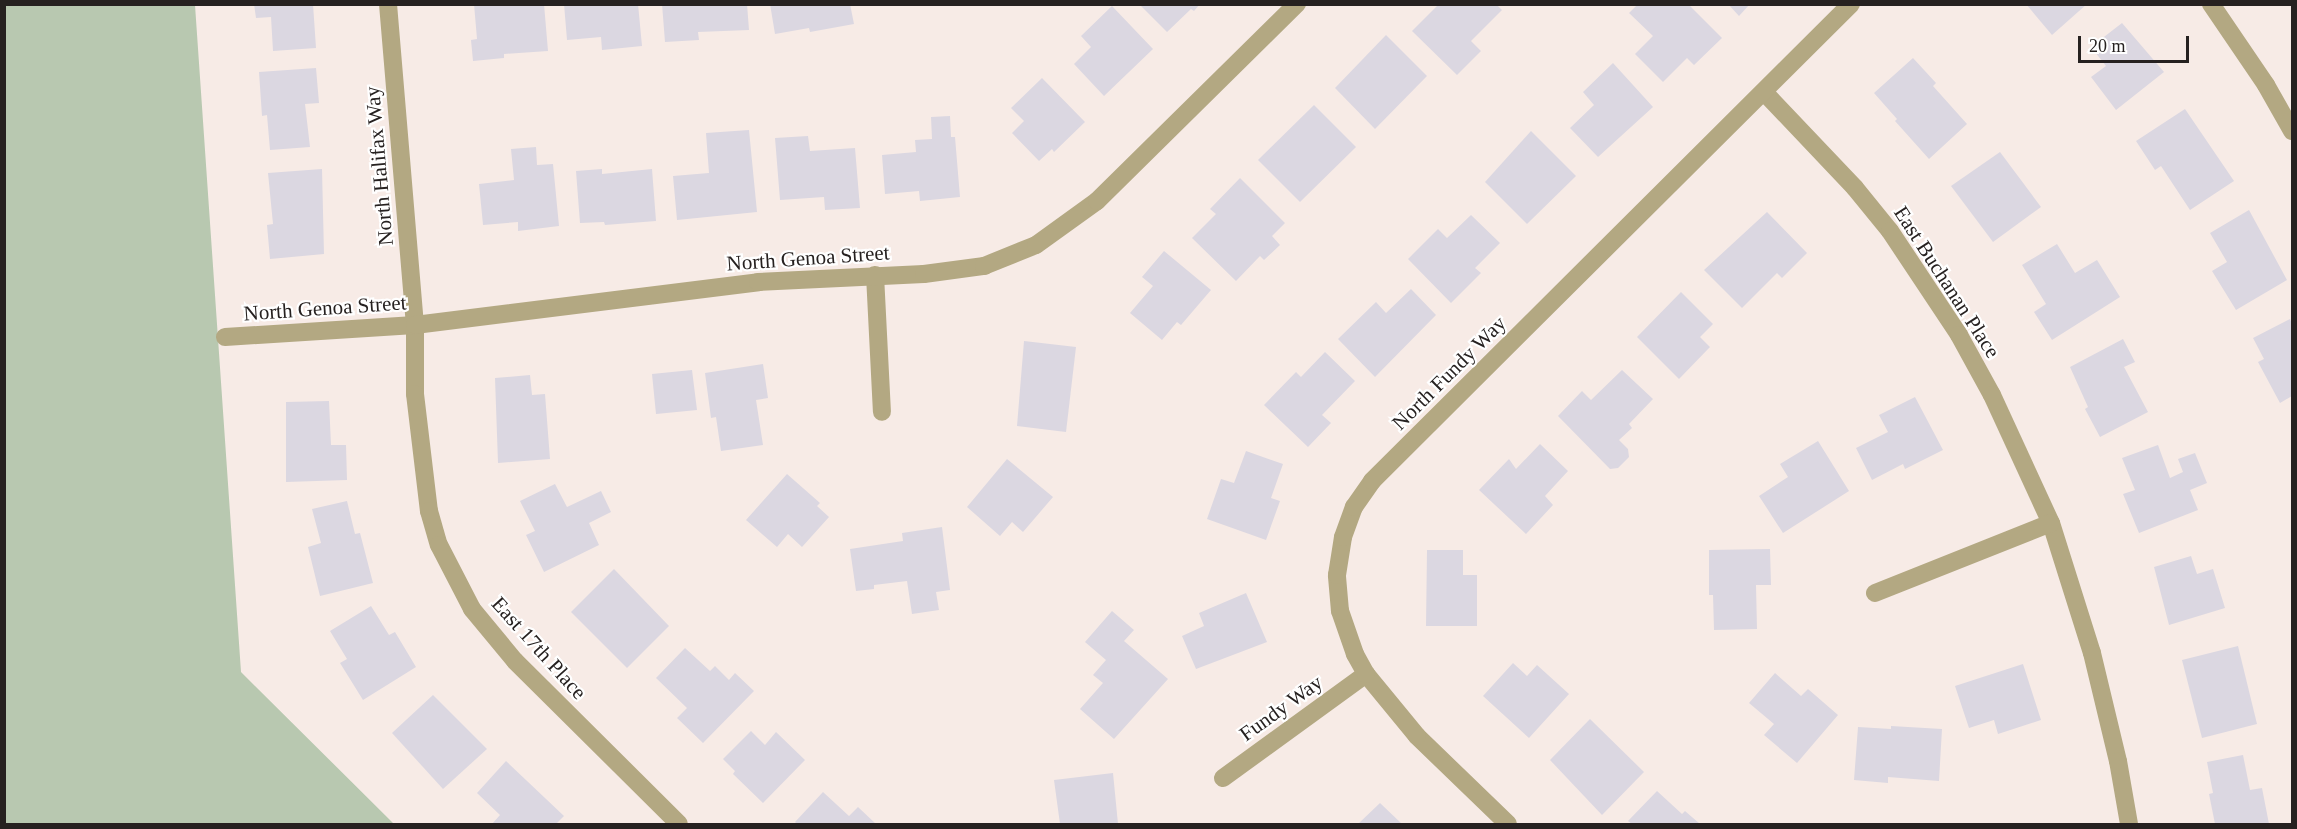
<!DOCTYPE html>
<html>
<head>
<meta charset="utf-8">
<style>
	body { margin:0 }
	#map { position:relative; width:2297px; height:829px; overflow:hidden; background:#f7ebe6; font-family:Georgia,serif }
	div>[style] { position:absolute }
	.green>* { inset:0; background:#b8c8b0 }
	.building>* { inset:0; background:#dbd7e1 }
	.minor>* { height:18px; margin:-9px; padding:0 9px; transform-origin:9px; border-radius:9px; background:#b3a882 }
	span { translate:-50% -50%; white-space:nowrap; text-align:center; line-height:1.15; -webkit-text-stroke:4.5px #fff; paint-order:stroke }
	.street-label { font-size:21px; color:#262120 }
	.frame { position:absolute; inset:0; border:6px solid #262120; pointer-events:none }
	.scale { position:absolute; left:2078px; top:36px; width:111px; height:27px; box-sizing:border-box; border:3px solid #262120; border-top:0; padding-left:8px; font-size:18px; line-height:21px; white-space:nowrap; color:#262120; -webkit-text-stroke:4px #fff; paint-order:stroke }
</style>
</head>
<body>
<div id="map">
	<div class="green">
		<i style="clip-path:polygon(5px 5px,195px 5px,241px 672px,394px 824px,5px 824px)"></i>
	</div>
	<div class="building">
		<i style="clip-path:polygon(254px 4px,313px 4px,316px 48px,273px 51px,271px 17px,256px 18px)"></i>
		<i style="clip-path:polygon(474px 4px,544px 4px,548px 51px,504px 54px,504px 58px,473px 61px,471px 40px,477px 39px)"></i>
		<i style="clip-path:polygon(564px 4px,638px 4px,642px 46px,602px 50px,601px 37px,567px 40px)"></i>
		<i style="clip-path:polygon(662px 4px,747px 4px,749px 30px,698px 32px,699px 40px,665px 42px)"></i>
		<i style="clip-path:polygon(770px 4px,850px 4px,854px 24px,810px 32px,809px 28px,775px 34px)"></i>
		<i style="clip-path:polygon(1139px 4px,1200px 4px,1194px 11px,1191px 9px,1167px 32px)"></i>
		<i style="clip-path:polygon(1439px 4px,1496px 4px,1502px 10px,1471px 41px,1481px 51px,1457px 75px,1412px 31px)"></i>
		<i style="clip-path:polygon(1638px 4px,1688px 4px,1722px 38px,1694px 65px,1687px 58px,1663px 82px,1635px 54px,1653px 36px,1629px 13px)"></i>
		<i style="clip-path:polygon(1728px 4px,1750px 4px,1739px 16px)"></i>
		<i style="clip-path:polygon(2026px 4px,2087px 4px,2052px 35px)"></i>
		<i style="clip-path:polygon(1112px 6px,1153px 49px,1104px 96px,1074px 64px,1091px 47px,1081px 36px)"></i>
		<i style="clip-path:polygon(2122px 23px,2164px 72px,2116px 110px,2091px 77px,2106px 66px,2091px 47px)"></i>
		<i style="clip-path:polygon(1386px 35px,1427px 76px,1375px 129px,1335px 88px)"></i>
		<i style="clip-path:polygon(1913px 58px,1936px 83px,1933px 86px,1967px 124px,1929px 159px,1895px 121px,1897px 119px,1874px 93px)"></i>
		<i style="clip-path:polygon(1613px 63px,1653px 107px,1598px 157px,1570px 128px,1594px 105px,1583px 92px)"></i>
		<i style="clip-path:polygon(316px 68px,319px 103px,305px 104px,310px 147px,270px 150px,267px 115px,262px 116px,259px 72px)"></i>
		<i style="clip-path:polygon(1042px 78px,1085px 122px,1054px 152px,1052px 149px,1039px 161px,1012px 133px,1024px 121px,1011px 108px)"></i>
		<i style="clip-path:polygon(1314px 105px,1356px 147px,1300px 202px,1258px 160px)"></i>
		<i style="clip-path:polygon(2185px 109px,2234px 181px,2190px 210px,2161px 166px,2155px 170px,2136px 141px)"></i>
		<i style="clip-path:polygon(950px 116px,951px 137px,955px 137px,960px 197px,920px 201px,919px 191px,885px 194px,882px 155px,916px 152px,915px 140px,932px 139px,931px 117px)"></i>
		<i style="clip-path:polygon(749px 130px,757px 212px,677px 220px,673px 176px,709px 173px,706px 133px)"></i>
		<i style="clip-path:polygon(1531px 131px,1576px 176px,1527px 224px,1485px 182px)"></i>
		<i style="clip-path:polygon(808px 136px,810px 151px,855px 148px,860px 208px,825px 210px,824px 197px,780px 200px,775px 138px)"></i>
		<i style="clip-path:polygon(536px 147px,537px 165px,553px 164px,559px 226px,518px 231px,518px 222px,483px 225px,479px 184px,514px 180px,511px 149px)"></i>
		<i style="clip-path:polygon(2000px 152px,2041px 207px,1993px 242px,1951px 186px)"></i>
		<i style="clip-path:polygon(322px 169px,324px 254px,270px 259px,267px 225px,273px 224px,268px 173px)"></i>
		<i style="clip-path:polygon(602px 169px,602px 174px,652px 169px,656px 221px,605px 225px,604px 222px,580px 223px,576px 171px)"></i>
		<i style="clip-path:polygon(1240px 178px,1285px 223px,1272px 236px,1280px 245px,1264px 260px,1260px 256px,1236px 281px,1192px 238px,1216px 214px,1210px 209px)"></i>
		<i style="clip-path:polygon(2249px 210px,2287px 280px,2236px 310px,2212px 271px,2227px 262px,2210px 233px)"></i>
		<i style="clip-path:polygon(1767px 212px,1807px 253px,1782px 278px,1777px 273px,1742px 308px,1704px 270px)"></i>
		<i style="clip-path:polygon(1471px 215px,1500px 243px,1475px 268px,1481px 273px,1451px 303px,1408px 259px,1438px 229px,1447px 238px)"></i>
		<i style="clip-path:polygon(2057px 244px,2075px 273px,2097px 260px,2120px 297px,2052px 340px,2034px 312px,2046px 304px,2022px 265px)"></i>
		<i style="clip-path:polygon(1164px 251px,1211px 290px,1181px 325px,1177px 322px,1162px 340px,1130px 313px,1153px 286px,1142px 277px)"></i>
		<i style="clip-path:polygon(1411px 289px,1436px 315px,1375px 377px,1338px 339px,1376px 302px,1386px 313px)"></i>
		<i style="clip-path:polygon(1681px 292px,1713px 324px,1700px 337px,1710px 347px,1679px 379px,1637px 337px)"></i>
		<i style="clip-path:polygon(2290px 319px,2292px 324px,2292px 396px,2280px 403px,2258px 362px,2264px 359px,2253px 338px)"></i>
		<i style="clip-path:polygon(2123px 339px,2135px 362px,2124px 367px,2148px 412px,2100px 437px,2085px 409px,2088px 407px,2070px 367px)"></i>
		<i style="clip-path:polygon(1024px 341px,1076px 347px,1066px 432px,1017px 426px)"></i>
		<i style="clip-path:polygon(1325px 352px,1355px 381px,1322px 415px,1331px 423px,1308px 447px,1264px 405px,1296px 372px,1301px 377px)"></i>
		<i style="clip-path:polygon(763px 364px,768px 398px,756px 400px,763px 445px,721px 451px,716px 417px,711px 418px,705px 373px)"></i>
		<i style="clip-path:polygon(692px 370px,697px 410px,656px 414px,652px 374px)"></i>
		<i style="clip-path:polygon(1622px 370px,1653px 399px,1629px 424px,1632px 428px,1619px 440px,1628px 449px,1629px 457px,1618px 468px,1610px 469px,1558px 416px,1582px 391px,1591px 400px)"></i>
		<i style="clip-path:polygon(530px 375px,532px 395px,545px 394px,550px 459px,498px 463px,495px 378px)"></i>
		<i style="clip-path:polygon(1915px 397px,1943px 450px,1905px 469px,1903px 464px,1872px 480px,1856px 448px,1888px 432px,1879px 415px)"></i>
		<i style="clip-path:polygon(329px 401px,331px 445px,346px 445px,347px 480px,286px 482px,286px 402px)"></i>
		<i style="clip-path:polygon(1818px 441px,1849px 491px,1783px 533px,1759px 496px,1788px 477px,1780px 464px)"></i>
		<i style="clip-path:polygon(1540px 444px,1568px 471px,1545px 496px,1553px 505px,1526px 534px,1479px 490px,1509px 459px,1516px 469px)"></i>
		<i style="clip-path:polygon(2158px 445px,2170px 478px,2183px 472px,2178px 459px,2195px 453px,2207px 483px,2190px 490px,2198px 510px,2139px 533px,2123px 494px,2135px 490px,2122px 458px)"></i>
		<i style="clip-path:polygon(1246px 451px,1283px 464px,1271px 498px,1280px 501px,1266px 540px,1207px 519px,1221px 479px,1234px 483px)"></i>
		<i style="clip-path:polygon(1007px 459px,1053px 497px,1023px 532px,1012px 522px,1000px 536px,967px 507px)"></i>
		<i style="clip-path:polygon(787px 474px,820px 503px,817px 506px,829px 517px,802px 547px,788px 534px,777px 547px,746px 520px)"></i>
		<i style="clip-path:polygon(555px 484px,567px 507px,601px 491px,611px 512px,589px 523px,599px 545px,544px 572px,526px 535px,535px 531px,520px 501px)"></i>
		<i style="clip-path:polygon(347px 501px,355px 534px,360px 533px,373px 583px,320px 596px,308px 547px,321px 543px,312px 509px)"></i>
		<i style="clip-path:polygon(942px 527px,950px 590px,936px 592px,939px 610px,912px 614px,907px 581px,874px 585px,874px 589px,856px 591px,850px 549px,903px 541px,902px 533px)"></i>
		<i style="clip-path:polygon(1770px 549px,1771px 585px,1756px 585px,1757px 629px,1714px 630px,1713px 595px,1709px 595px,1709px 550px)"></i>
		<i style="clip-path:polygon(1427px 550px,1463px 550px,1463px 575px,1477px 575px,1477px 626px,1426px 626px)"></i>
		<i style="clip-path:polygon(2191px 556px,2197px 574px,2213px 569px,2225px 608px,2169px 625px,2154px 567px)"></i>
		<i style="clip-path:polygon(614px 569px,669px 626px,627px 668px,571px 612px)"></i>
		<i style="clip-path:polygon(1246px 593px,1267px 642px,1196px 669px,1182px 636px,1204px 626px,1199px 613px)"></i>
		<i style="clip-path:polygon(371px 606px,389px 635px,395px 632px,416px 667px,363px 700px,340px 663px,347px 659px,330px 631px)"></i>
		<i style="clip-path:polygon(1112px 611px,1134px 630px,1124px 641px,1168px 679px,1114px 739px,1080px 709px,1103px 683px,1093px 675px,1106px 660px,1085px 642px)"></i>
		<i style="clip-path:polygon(2238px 646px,2257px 724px,2202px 738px,2182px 660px)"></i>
		<i style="clip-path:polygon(685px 648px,710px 671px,715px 666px,729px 680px,735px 673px,754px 691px,703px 743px,677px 718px,687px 708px,656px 678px)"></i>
		<i style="clip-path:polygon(1513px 663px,1527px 676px,1537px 665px,1569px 694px,1529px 738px,1483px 696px)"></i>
		<i style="clip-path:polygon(2023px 664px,2041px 720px,1998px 734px,1994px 720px,1969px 728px,1955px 686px)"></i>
		<i style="clip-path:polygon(1775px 673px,1801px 696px,1808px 689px,1838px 715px,1797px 763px,1764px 735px,1774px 724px,1749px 703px)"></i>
		<i style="clip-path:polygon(433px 695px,487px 749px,443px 789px,392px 733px)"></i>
		<i style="clip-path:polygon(1590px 719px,1644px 772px,1602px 815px,1550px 760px)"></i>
		<i style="clip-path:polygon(1891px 726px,1942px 729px,1939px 781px,1888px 777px,1888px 783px,1854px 780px,1858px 727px,1891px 729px)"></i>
		<i style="clip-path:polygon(751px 731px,765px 745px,776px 732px,805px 760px,763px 803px,733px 774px,735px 771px,723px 759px)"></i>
		<i style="clip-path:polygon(2243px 755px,2250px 790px,2262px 788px,2269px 824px,2215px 824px,2209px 794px,2213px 793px,2207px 762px)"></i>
		<i style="clip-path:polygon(506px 761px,564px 816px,556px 824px,492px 824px,500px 815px,477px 793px)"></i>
		<i style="clip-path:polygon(1113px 773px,1118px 824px,1060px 824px,1054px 780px)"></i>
		<i style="clip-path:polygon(1657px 791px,1682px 814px,1685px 811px,1700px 824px,1632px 824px,1628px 821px)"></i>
		<i style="clip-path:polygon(823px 792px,849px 816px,858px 807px,876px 824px,797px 824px,795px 822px)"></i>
		<i style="clip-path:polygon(1380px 803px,1402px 824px,1358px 824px)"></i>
	</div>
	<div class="minor">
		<i style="left:388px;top:4px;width:322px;rotate:85.2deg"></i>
		<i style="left:415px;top:325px;width:69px;rotate:90deg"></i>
		<i style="left:415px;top:394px;width:118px;rotate:83.2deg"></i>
		<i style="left:429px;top:511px;width:35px;rotate:74deg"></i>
		<i style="left:439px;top:545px;width:72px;rotate:62.7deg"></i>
		<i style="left:472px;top:609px;width:67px;rotate:50.4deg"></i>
		<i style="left:515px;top:661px;width:231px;rotate:44.8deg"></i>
		<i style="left:2211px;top:4px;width:98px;rotate:55.8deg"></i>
		<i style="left:2266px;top:85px;width:53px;rotate:60.5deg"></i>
		<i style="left:1764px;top:92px;width:132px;rotate:46.5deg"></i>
		<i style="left:1855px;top:188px;width:55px;rotate:50.9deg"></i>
		<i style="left:1890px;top:231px;width:125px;rotate:56.4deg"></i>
		<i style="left:1959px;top:335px;width:68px;rotate:61.2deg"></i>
		<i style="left:1992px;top:395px;width:141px;rotate:65.3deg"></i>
		<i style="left:2051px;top:523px;width:136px;rotate:72.5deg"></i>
		<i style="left:2092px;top:653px;width:111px;rotate:76.5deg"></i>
		<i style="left:2118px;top:761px;width:64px;rotate:80.1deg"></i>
		<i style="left:875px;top:275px;width:137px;rotate:87.1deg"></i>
		<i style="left:225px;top:337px;width:190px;rotate:-3.6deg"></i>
		<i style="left:415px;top:325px;width:346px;rotate:-7.1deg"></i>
		<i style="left:758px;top:282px;width:166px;rotate:-2.8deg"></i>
		<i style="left:924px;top:274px;width:61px;rotate:-7.6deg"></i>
		<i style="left:984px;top:266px;width:56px;rotate:-22deg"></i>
		<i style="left:1036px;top:245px;width:75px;rotate:-35.8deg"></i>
		<i style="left:1097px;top:201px;width:281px;rotate:-44.6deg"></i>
		<i style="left:1875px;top:593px;width:189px;rotate:-21.7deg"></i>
		<i style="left:1223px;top:778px;width:177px;rotate:-36deg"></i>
		<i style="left:1508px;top:824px;width:127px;rotate:-136deg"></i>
		<i style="left:1417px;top:736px;width:80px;rotate:-129.4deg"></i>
		<i style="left:1366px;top:674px;width:23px;rotate:-119deg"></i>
		<i style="left:1355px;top:654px;width:46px;rotate:-109.2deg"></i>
		<i style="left:1340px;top:611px;width:36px;rotate:-95deg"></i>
		<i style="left:1337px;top:575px;width:38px;rotate:-81deg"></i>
		<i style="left:1343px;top:537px;width:32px;rotate:-70deg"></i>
		<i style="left:1354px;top:507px;width:32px;rotate:-55deg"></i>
		<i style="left:1372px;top:481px;width:676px;rotate:-44.88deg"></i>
	</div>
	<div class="street-label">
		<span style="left:379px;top:166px;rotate:-95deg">North Halifax Way</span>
		<span style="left:808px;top:258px;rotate:-4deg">North Genoa Street</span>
		<span style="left:1947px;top:282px;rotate:57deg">East Buchanan Place</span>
		<span style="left:325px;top:308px;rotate:-4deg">North Genoa Street</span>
		<span style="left:1449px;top:373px;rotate:-45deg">North Fundy Way</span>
		<span style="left:539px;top:648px;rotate:48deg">East 17th Place</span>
		<span style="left:1281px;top:708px;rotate:-36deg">Fundy Way</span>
	</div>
	<div class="frame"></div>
	<div class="scale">20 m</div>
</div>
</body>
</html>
